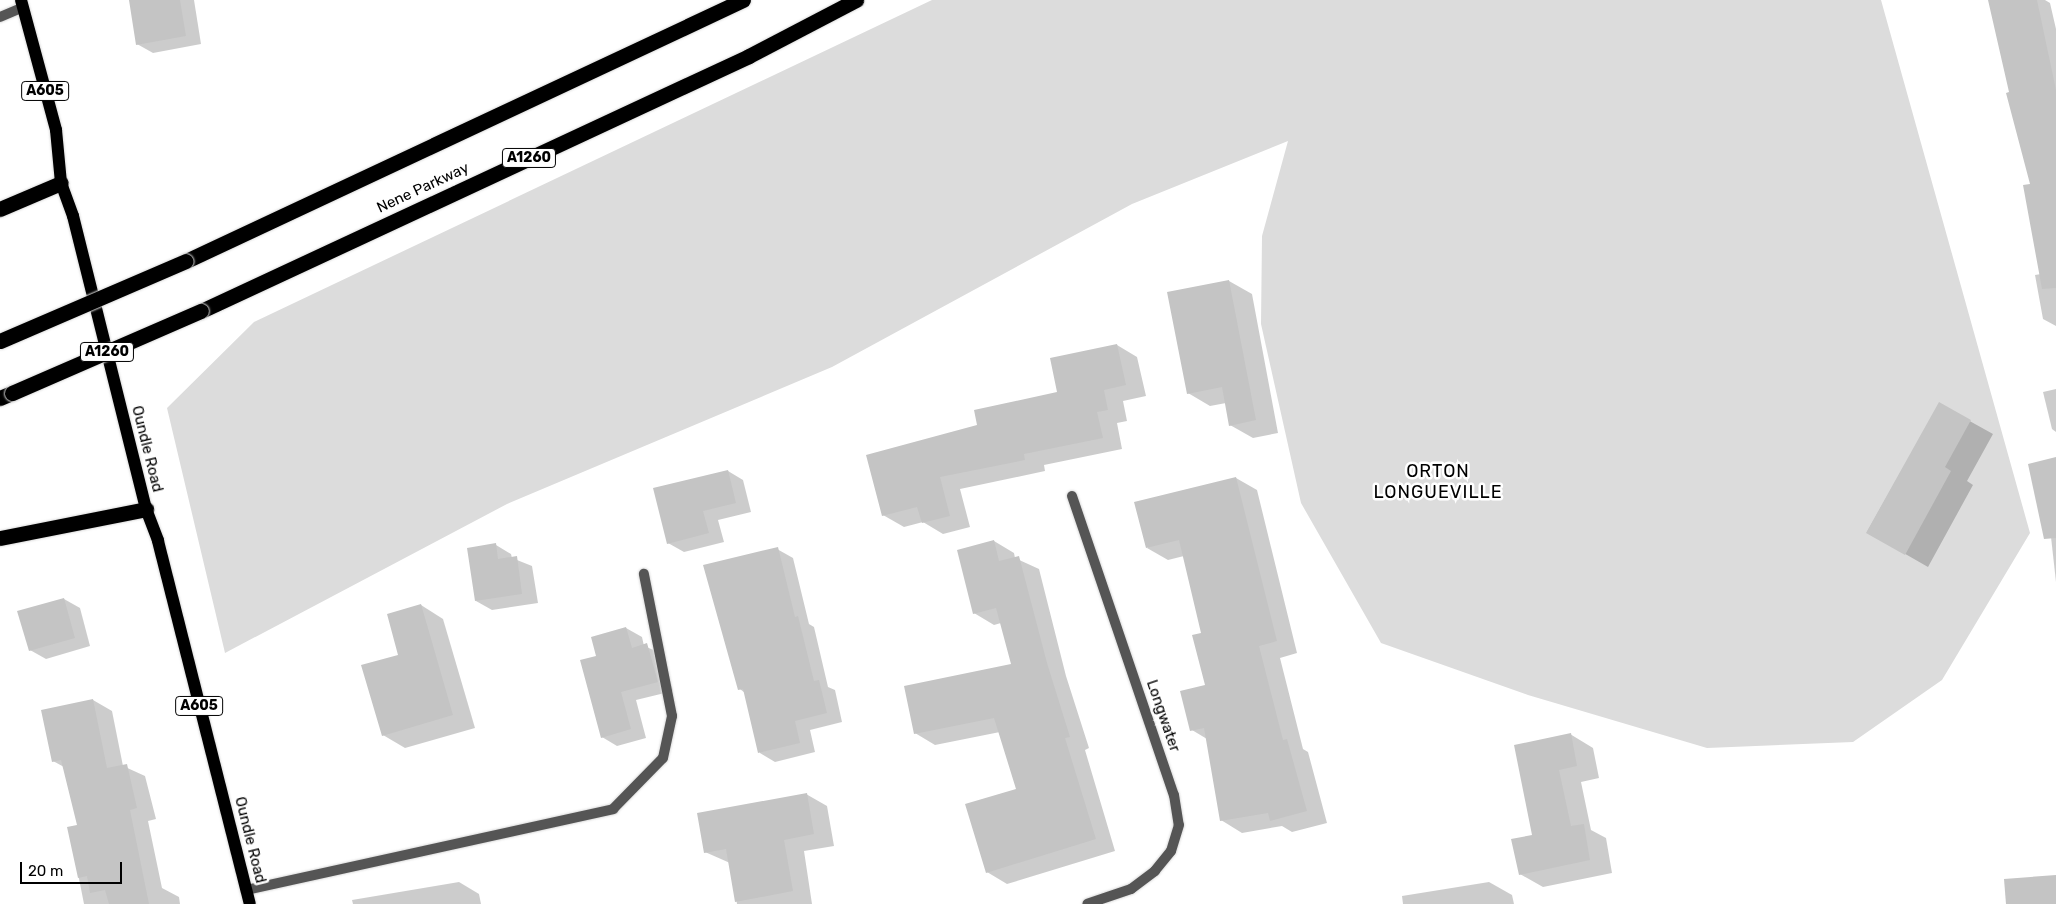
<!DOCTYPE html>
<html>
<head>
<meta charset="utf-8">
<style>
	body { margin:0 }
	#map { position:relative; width:2056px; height:904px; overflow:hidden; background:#fff; font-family:Rubik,sans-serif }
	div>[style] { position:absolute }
	.green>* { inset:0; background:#dcdcdc }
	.shadow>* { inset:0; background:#0003 }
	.building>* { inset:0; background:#c4c4c4 }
	.roads { filter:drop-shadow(0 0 1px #dbdbdb) drop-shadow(0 0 1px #dbdbdb) }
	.lane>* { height:10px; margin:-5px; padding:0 5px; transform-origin:5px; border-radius:5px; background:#555 }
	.street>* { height:10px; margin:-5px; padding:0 5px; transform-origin:5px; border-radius:5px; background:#555 }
	.primary>* { height:12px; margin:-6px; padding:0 6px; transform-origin:6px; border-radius:6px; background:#000 }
	.highway>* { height:15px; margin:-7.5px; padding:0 7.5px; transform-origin:7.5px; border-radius:7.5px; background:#000 }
	.bridges { filter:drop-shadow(0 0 1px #dbdbdb) drop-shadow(0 0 1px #dbdbdb) }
	.highway-bridge>* { height:15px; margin:-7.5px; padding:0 7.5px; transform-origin:7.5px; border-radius:7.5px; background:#000 }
	span { translate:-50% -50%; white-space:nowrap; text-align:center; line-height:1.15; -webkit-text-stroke:5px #fff; paint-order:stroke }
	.shield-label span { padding:1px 4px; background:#fff; border:1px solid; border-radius:4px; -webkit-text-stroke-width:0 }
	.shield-label { font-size:14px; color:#000; font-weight:700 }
	.street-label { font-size:15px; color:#000 }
	.quarter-label { font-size:18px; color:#000; letter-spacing:1px }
	.scale { position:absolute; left:20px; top:862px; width:102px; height:22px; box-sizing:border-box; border:2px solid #000; border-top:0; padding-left:6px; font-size:15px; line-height:18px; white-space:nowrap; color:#000; -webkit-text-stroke:4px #fff; paint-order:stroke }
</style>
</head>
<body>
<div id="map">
	<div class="green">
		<i style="clip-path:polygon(932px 0,1881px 0,2030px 533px,1942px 680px,1853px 742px,1707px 748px,1528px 695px,1381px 643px,1301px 503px,1261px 324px,1262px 236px,1288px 141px,1132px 204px,832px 367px,507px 504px,225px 653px,167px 408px,254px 322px)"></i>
	</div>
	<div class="shadow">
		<i style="clip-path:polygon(130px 0,194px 0,201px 44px,153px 53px,137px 44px)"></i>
		<i style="clip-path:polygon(2007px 0,2045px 0,2050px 3px,2056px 29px,2056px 326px,2043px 319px,2035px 275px,2041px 274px,2031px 185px,2010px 93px)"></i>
		<i style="clip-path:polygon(1229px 281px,1252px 294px,1278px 433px,1253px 438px,1230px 425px,1226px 403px,1210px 406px,1188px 393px)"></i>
		<i style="clip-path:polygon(1117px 345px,1137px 357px,1146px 396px,1123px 401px,1127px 421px,1117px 423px,1122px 449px,1044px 465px,1045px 471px,960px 489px,970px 527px,943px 534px,923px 522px,904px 527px,883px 515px,978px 426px,1059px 393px)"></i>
		<i style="clip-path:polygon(2056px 389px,2056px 432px,2052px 429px,2043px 392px)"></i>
		<i style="clip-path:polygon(1939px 404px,1993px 434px,1967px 481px,1973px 485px,1928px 567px,1867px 532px)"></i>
		<i style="clip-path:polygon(2056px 458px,2056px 582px,2050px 528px)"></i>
		<i style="clip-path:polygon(728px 471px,743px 480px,751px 512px,718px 520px,724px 542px,684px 552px,668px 543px)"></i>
		<i style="clip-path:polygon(1236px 478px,1257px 490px,1297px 653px,1280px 658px,1303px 749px,1308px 752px,1327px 823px,1292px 832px,1282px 826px,1242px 833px,1221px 820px,1207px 739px,1192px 730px,1207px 686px,1202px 634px,1184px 556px,1168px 560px,1147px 548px)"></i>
		<i style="clip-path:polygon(994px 541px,1014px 553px,1015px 558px,1039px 569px,1066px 676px,1089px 748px,1085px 750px,1115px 851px,1007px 884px,987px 872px,1017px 789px,1000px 732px,935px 745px,915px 733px,1012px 665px,1001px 623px,994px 625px,974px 613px)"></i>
		<i style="clip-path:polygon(496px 545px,511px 554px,512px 558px,532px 566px,538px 603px,492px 610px,476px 601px)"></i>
		<i style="clip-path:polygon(777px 549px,793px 558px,809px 624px,814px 627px,828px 687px,835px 690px,842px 722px,810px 730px,815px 752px,775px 762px,760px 753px,745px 693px,740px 689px)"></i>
		<i style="clip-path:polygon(64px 599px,80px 608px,90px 646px,46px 659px,30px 650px)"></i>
		<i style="clip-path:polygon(421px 605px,443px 619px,475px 728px,405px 748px,383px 735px,400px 655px)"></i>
		<i style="clip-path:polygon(626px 628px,642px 637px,644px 646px,663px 654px,673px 691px,636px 700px,646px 738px,617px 746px,602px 737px,598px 657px)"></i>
		<i style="clip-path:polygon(93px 700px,112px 711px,123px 766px,145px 776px,156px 819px,148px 821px,162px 888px,179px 897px,180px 904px,84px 904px,69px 828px,78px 826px,64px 767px,53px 761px)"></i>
		<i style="clip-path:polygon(1570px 734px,1593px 748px,1599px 778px,1581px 782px,1591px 830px,1606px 838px,1612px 873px,1543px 887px,1520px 874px)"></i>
		<i style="clip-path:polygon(806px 794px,827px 806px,834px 846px,804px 851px,812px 904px,737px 904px,730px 863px,705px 852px)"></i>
		<i style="clip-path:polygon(459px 882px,479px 894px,481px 904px,353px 904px,352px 900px)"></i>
		<i style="clip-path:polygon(1489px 882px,1512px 895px,1514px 904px,1403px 904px,1402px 896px)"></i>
	</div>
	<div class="building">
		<i style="clip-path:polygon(129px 0,180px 0,186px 36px,136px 45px)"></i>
		<i style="clip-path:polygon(1988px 0,2037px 0,2056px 90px,2056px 288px,2042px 289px,2023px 185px,2030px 184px,2006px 93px,2009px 92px)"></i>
		<i style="clip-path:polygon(1229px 280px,1256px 420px,1229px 426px,1222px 387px,1187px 394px,1167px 292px)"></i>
		<i style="clip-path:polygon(1117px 344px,1126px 385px,1104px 390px,1108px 410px,1097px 412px,1103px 438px,1024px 454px,1025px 460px,940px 477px,950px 516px,922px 523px,917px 507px,882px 516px,866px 455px,977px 425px,974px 410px,1057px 392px,1050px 358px)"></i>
		<i style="clip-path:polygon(1939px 402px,1971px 420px,1945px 467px,1951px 471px,1905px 555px,1866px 533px)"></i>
		<i style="clip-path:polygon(2056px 457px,2056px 538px,2044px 539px,2028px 464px)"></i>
		<i style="clip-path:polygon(728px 470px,736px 503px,703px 511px,709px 533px,667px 544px,653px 488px)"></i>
		<i style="clip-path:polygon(1236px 477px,1277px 641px,1259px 646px,1283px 740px,1287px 739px,1307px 811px,1270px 821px,1268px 813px,1220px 821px,1204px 728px,1190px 731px,1180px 691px,1205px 685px,1192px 635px,1201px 633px,1179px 540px,1146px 548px,1134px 502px)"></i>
		<i style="clip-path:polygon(994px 540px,999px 561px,1019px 556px,1047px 663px,1070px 737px,1065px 738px,1096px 839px,986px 873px,965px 804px,1016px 789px,994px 718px,914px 734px,904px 686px,1011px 664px,996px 608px,973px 614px,957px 550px)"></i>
		<i style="clip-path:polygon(496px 543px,498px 559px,517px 556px,522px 594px,475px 601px,467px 548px)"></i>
		<i style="clip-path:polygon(778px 547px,795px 617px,798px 616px,814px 681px,819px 680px,827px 713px,795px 721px,800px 743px,758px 753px,743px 689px,738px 690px,703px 565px)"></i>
		<i style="clip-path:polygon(64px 598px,75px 638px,29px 651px,17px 611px)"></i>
		<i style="clip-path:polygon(421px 604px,453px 715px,382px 736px,361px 665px,398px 655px,387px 614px)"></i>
		<i style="clip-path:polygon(626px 627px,632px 648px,647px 643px,658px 682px,621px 692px,631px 729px,601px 738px,580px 660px,596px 656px,591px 637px)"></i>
		<i style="clip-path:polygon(93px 699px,107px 768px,127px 764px,137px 808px,130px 810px,149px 904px,109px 904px,105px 890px,90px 893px,87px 876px,78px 878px,67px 827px,77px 825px,61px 760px,52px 762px,41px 710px)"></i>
		<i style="clip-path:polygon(1571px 733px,1577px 766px,1559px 770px,1571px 826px,1584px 824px,1590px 860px,1519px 875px,1511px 839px,1532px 835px,1514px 745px)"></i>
		<i style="clip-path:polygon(807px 793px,814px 834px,784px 840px,793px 891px,735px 902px,726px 849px,704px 853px,697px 813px)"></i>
		<i style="clip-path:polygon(2056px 875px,2056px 904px,2006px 904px,2004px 879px)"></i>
	</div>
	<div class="roads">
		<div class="lane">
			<i style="left:0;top:17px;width:25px;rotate:-23deg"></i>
		</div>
		<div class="street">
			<i style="left:1072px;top:496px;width:316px;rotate:71.2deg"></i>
			<i style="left:1174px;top:795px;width:30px;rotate:81deg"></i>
			<i style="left:1179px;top:825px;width:27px;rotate:107deg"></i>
			<i style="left:1171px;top:851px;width:26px;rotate:129deg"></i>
			<i style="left:1155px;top:871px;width:30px;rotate:143deg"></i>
			<i style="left:1131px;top:889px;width:46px;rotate:161.2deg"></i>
			<i style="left:246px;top:890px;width:376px;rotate:-12.4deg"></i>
			<i style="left:613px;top:809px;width:71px;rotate:-45.6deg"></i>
			<i style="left:663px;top:758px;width:43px;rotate:-77.9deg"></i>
			<i style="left:672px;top:716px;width:145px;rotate:-101.2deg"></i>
		</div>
		<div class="primary">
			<i style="left:21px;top:0;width:135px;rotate:74.9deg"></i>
			<i style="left:56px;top:130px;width:53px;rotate:84.6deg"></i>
			<i style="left:61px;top:183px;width:35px;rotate:70deg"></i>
			<i style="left:73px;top:216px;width:302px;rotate:76deg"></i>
			<i style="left:146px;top:509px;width:34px;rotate:69deg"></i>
			<i style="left:158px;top:541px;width:374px;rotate:75.8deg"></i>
		</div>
		<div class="highway">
			<i style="left:0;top:209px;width:66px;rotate:-23.1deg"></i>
			<i style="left:186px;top:261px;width:615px;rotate:-25.11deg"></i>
			<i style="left:201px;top:311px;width:604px;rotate:-24.95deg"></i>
			<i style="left:749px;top:56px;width:121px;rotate:-27.6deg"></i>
			<i style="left:0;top:398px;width:13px;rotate:-23deg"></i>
			<i style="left:0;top:538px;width:149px;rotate:-11.2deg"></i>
		</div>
	</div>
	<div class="bridges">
		<div class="highway-bridge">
			<i style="left:0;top:341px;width:202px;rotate:-23.3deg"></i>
			<i style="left:12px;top:393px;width:206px;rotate:-23.5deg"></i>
		</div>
	</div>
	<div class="shield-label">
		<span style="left:45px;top:91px">A605</span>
		<span style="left:529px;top:158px">A1260</span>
		<span style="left:107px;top:352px">A1260</span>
		<span style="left:199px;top:706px">A605</span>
	</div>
	<div class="street-label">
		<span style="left:423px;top:188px;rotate:-25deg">Nene Parkway</span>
		<span style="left:147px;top:449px;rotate:76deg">Oundle Road</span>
		<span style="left:1163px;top:716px;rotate:71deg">Longwater</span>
		<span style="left:250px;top:840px;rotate:76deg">Oundle Road</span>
	</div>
	<div class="quarter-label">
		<span style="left:1438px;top:482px">ORTON<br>LONGUEVILLE</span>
	</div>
	<div class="scale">20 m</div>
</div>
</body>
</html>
